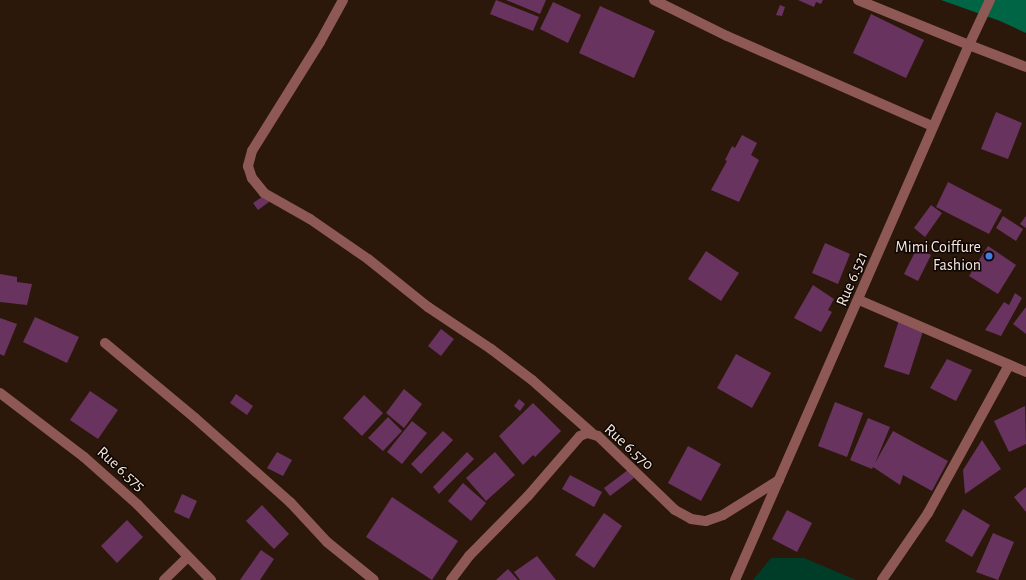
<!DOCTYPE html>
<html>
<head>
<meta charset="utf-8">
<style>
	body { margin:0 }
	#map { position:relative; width:1026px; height:580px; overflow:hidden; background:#2c180b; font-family:"Alegreya Sans",sans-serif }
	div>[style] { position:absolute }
	.green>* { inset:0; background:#003d28 }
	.forest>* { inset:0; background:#006545 }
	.building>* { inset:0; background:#68335f }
	.street>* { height:10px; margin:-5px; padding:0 5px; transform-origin:5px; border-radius:5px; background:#8e5955 }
	.dots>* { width:11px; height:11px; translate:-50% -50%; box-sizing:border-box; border:2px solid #0e0603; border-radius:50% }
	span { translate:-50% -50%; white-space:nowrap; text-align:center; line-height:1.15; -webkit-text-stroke:3px #0e0603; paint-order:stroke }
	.poi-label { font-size:16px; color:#f5e7de }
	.right { translate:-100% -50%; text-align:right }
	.street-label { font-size:16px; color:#f5e7de }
</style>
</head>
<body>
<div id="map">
	<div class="green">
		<i style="clip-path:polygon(771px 558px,804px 558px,856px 580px,753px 580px)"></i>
	</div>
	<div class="forest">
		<i style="clip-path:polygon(941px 0,1026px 0,1026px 33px,1000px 21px)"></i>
	</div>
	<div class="building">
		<i style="clip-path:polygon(496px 0,539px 17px,533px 31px,490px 14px)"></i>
		<i style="clip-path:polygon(506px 0,546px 0,540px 14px)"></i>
		<i style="clip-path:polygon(798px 0,823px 0,821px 4px,816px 2px,814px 7px)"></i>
		<i style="clip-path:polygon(553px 2px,581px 15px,568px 43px,540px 29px)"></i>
		<i style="clip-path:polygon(780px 5px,785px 7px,782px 16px,776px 15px)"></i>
		<i style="clip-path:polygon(600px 6px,655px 31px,634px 78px,579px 53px)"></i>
		<i style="clip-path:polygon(871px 14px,924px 40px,906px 78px,853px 53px)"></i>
		<i style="clip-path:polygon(996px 112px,1022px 123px,1008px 159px,981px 149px)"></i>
		<i style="clip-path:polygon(742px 135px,757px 143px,751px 155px,759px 160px,739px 202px,711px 190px,727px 161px,725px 160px,732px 146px,735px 148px)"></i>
		<i style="clip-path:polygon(948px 182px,1002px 210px,989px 234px,936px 207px)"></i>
		<i style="clip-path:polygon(265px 195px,269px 202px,258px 210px,253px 203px)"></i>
		<i style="clip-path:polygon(931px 205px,942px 213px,925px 237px,914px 228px)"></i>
		<i style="clip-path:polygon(1003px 216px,1023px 229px,1016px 241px,996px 228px)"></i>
		<i style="clip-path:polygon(1026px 216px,1026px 228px,1020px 224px)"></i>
		<i style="clip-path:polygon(825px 243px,850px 254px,838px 284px,812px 273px)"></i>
		<i style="clip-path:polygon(988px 246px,1016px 265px,998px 294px,969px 276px)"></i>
		<i style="clip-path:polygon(917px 248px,931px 255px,918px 281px,904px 274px)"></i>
		<i style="clip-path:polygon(706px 251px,739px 273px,721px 301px,688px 279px)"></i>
		<i style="clip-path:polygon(0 274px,17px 277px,17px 282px,32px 284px,27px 305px,0 302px)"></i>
		<i style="clip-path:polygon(813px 285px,834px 299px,828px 310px,832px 312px,821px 332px,794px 318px)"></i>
		<i style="clip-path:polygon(1015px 293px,1022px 298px,1001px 336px,985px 330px,1004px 302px,1009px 305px)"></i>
		<i style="clip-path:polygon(1026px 307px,1026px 334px,1013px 324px)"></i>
		<i style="clip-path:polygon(35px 317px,79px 337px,67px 363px,23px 342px)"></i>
		<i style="clip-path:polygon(900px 317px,925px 325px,909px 375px,884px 367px)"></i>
		<i style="clip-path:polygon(0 318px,17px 324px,4px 356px,0 354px)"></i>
		<i style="clip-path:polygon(441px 329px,454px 339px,441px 356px,428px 346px)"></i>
		<i style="clip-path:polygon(736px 354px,771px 373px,752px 408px,717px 388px)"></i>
		<i style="clip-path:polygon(947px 359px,972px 370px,956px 401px,930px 388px)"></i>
		<i style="clip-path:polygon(404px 389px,422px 404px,404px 428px,386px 413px)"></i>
		<i style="clip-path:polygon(90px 391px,118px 410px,98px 439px,70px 420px)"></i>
		<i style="clip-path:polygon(236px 394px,253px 406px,247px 415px,230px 403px)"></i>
		<i style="clip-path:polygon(364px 395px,383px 413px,362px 436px,343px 418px)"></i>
		<i style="clip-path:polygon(519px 399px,525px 404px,520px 411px,514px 406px)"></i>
		<i style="clip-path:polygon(835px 402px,863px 413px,847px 457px,818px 446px)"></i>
		<i style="clip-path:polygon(533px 403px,561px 431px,535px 457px,533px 455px,523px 465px,499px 436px)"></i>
		<i style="clip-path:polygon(1025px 406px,1026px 444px,1009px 452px,994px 421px)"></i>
		<i style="clip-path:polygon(388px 417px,402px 431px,383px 451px,368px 438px)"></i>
		<i style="clip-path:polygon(868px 418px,890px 427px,875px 463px,893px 431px,948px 461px,932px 491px,903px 475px,900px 485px,873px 467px,872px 469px,850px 460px)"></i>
		<i style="clip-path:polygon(412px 421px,427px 433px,402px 464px,387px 452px)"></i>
		<i style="clip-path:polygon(443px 431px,453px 440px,421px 474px,411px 464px)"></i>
		<i style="clip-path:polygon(982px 440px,1001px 469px,965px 494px,963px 470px)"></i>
		<i style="clip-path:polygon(688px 446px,721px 464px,701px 501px,668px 483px)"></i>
		<i style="clip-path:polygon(277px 452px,292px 460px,283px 476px,267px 468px)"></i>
		<i style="clip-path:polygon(467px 452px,474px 459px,439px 494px,433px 487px)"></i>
		<i style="clip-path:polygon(495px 452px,515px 475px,486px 501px,466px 478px)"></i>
		<i style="clip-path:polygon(628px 470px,634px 478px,610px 496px,604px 488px)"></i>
		<i style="clip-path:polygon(570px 475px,602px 492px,594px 507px,562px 489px)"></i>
		<i style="clip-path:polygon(463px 483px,486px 503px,471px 521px,448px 501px)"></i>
		<i style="clip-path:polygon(1026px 487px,1026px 512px,1014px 497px)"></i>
		<i style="clip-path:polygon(182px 494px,197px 501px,189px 519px,174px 512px)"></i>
		<i style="clip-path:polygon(392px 497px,458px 541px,432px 580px,366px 537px)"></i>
		<i style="clip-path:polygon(262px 505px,289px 534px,274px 549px,246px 521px)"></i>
		<i style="clip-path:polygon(963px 509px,990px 525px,972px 557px,945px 541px)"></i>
		<i style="clip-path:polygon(787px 510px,812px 523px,797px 552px,772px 539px)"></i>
		<i style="clip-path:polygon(604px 513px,622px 526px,594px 568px,575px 555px)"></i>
		<i style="clip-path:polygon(127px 520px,143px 537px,117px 563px,101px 546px)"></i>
		<i style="clip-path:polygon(993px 533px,1014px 542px,998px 580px,976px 572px)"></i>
		<i style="clip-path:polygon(261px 550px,274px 559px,260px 580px,240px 580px)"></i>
		<i style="clip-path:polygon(537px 556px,556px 580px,520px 580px,514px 572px)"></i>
		<i style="clip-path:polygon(508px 569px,518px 580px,496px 580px)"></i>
	</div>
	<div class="street">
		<i style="left:343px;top:0;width:48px;rotate:118.7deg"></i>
		<i style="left:320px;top:42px;width:128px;rotate:122deg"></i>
		<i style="left:252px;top:151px;width:16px;rotate:105deg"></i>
		<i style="left:248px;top:166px;width:13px;rotate:72deg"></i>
		<i style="left:252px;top:178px;width:19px;rotate:51deg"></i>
		<i style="left:264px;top:193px;width:53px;rotate:29.5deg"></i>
		<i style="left:310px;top:219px;width:70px;rotate:34.6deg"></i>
		<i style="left:368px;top:259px;width:77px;rotate:38.7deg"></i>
		<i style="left:428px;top:307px;width:76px;rotate:33.7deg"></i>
		<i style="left:491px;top:349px;width:51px;rotate:37.1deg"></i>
		<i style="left:532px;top:380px;width:80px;rotate:41.5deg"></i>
		<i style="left:654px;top:0;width:81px;rotate:26.3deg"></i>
		<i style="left:727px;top:36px;width:224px;rotate:23.7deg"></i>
		<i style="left:858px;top:0;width:120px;rotate:22.1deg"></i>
		<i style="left:969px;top:45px;width:50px;rotate:-65deg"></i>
		<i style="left:859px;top:300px;width:182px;rotate:23.3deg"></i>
		<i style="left:105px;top:343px;width:117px;rotate:39.8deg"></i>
		<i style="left:195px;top:418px;width:127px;rotate:41.5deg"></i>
		<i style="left:290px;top:502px;width:54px;rotate:47.2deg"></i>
		<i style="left:327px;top:542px;width:60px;rotate:39deg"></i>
		<i style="left:0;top:393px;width:106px;rotate:37.3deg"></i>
		<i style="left:84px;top:457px;width:72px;rotate:41.6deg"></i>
		<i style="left:138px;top:505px;width:105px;rotate:45.8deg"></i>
		<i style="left:164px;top:580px;width:32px;rotate:-44deg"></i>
		<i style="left:451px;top:580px;width:30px;rotate:-53deg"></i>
		<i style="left:469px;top:556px;width:84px;rotate:-45.5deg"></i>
		<i style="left:528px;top:496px;width:79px;rotate:-49.1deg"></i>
		<i style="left:580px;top:436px;width:8px;rotate:-23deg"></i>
		<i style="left:587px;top:433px;width:11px;rotate:15deg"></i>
		<i style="left:598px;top:436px;width:107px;rotate:43.9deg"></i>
		<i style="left:675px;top:510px;width:18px;rotate:29deg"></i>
		<i style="left:691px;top:519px;width:15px;rotate:8deg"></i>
		<i style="left:706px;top:521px;width:18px;rotate:-19deg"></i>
		<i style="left:723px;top:515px;width:66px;rotate:-32deg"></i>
		<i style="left:735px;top:580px;width:584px;rotate:-66.38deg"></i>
		<i style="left:969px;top:45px;width:61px;rotate:21.1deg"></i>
		<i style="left:882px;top:580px;width:81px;rotate:-55.5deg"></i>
		<i style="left:928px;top:513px;width:169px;rotate:-61.3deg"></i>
	</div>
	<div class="dots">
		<i style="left:989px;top:256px;background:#3f7fe0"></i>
	</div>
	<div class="poi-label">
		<span class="right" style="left:981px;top:256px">Mimi Coiffure<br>Fashion</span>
	</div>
	<div class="street-label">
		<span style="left:852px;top:279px;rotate:-67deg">Rue 6.521</span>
		<span style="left:629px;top:447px;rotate:42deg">Rue 6.570</span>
		<span style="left:121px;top:469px;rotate:42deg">Rue 6.575</span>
	</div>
</div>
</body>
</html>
